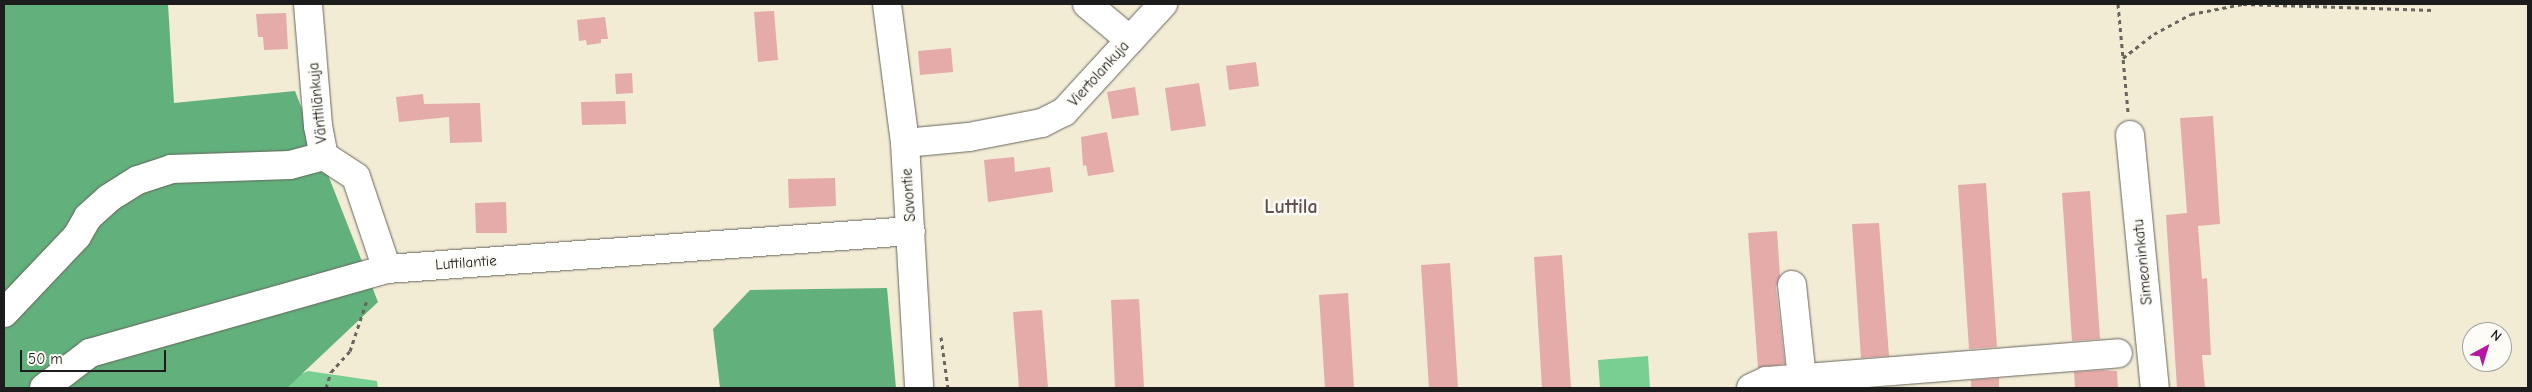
<!DOCTYPE html>
<html>
<head>
<meta charset="utf-8">
<style>
	body { margin:0 }
	#map { position:relative; width:2532px; height:392px; overflow:hidden; background:#f2ecd5; font-family:"Comic Neue",sans-serif }
	div>[style] { position:absolute }
	.green>* { inset:0; background:#79ce92 }
	.forest>* { inset:0; background:#62b17c }
	.building>* { inset:0; background:#e4aba9 }
	.path>* { height:3px; margin-top:-1.5px; transform-origin:0; background:repeating-linear-gradient(90deg,#67655d 0 4px,transparent 0 8px) }
	.roads { filter:drop-shadow(0 0 1px #67655d) drop-shadow(0 0 1px #67655d) }
	.minor>* { height:28px; margin:-14px; padding:0 14px; transform-origin:14px; border-radius:14px; background:#fff }
	span { translate:-50% -50%; white-space:nowrap; text-align:center; line-height:1.15; -webkit-text-stroke:5px #fdfcf7; paint-order:stroke }
	.street-label { font-size:15px; color:#1c1c1c }
	.district-label { font-size:20px; color:#624e4d; font-weight:700 }
	.frame { position:absolute; inset:0; border:5px solid #1c1c1c; pointer-events:none }
	.north { position:absolute; left:2462px; top:322px; width:50px; height:50px; box-sizing:border-box; background:#fdfcf7; border:1px solid #a3a29f; border-radius:50%; rotate:39deg; font-size:14px; font-weight:700; line-height:20px; text-align:center; color:#1c1c1c }
	.north::after { content:''; display:block; margin:auto; width:18px; height:22px; background:#b5179e; clip-path:polygon(50% 0,100% 100%,50% 72%,0 100%) }
	.scale { position:absolute; left:20px; top:350px; width:146px; height:22px; box-sizing:border-box; border:2px solid #1c1c1c; border-top:0; padding-left:6px; font-size:15px; line-height:18px; white-space:nowrap; color:#1c1c1c; -webkit-text-stroke:4px #fdfcf7; paint-order:stroke }
</style>
</head>
<body>
<div id="map">
	<div class="green">
		<i style="clip-path:polygon(1648px 356px,1650px 388px,1600px 388px,1598px 360px)"></i>
		<i style="clip-path:polygon(308px 371px,377px 381px,378px 388px,270px 388px)"></i>
	</div>
	<div class="forest">
		<i style="clip-path:polygon(4px 4px,168px 4px,174px 103px,295px 91px,378px 302px,287px 388px,4px 388px)"></i>
		<i style="clip-path:polygon(887px 288px,896px 388px,720px 388px,713px 329px,750px 290px)"></i>
	</div>
	<div class="building">
		<i style="clip-path:polygon(774px 11px,778px 60px,758px 62px,754px 12px)"></i>
		<i style="clip-path:polygon(286px 13px,288px 49px,264px 50px,263px 37px,258px 37px,256px 14px)"></i>
		<i style="clip-path:polygon(605px 17px,608px 39px,601px 39px,601px 43px,587px 45px,586px 40px,579px 41px,577px 20px)"></i>
		<i style="clip-path:polygon(951px 48px,953px 72px,920px 75px,918px 51px)"></i>
		<i style="clip-path:polygon(1256px 62px,1259px 86px,1229px 90px,1226px 66px)"></i>
		<i style="clip-path:polygon(632px 73px,633px 93px,616px 94px,615px 74px)"></i>
		<i style="clip-path:polygon(1199px 83px,1206px 126px,1171px 131px,1165px 88px)"></i>
		<i style="clip-path:polygon(1135px 87px,1139px 115px,1112px 119px,1107px 92px)"></i>
		<i style="clip-path:polygon(423px 94px,424px 104px,480px 103px,482px 142px,450px 143px,449px 117px,399px 122px,396px 97px)"></i>
		<i style="clip-path:polygon(625px 101px,626px 124px,582px 125px,581px 102px)"></i>
		<i style="clip-path:polygon(2213px 116px,2220px 224px,2198px 226px,2202px 279px,2207px 278px,2211px 355px,2202px 355px,2205px 388px,2177px 388px,2166px 215px,2187px 213px,2180px 118px)"></i>
		<i style="clip-path:polygon(1107px 132px,1114px 172px,1088px 176px,1086px 165px,1083px 166px,1081px 137px)"></i>
		<i style="clip-path:polygon(1014px 157px,1015px 172px,1050px 167px,1053px 192px,988px 202px,984px 160px)"></i>
		<i style="clip-path:polygon(835px 178px,836px 206px,789px 208px,788px 179px)"></i>
		<i style="clip-path:polygon(1986px 183px,1997px 347px,1969px 349px,1958px 185px)"></i>
		<i style="clip-path:polygon(2090px 191px,2100px 339px,2072px 341px,2062px 193px)"></i>
		<i style="clip-path:polygon(506px 202px,507px 233px,476px 233px,475px 203px)"></i>
		<i style="clip-path:polygon(1879px 223px,1889px 356px,1861px 358px,1852px 224px)"></i>
		<i style="clip-path:polygon(1777px 231px,1780px 276px,1776px 287px,1785px 364px,1758px 368px,1748px 233px)"></i>
		<i style="clip-path:polygon(1562px 255px,1571px 388px,1542px 388px,1534px 257px)"></i>
		<i style="clip-path:polygon(1450px 263px,1458px 388px,1429px 388px,1421px 265px)"></i>
		<i style="clip-path:polygon(1348px 293px,1354px 388px,1325px 388px,1319px 295px)"></i>
		<i style="clip-path:polygon(1139px 299px,1144px 388px,1115px 388px,1111px 300px)"></i>
		<i style="clip-path:polygon(1042px 310px,1048px 388px,1019px 388px,1013px 312px)"></i>
		<i style="clip-path:polygon(2102px 370px,2117px 371px,2118px 388px,2075px 388px,2074px 372px)"></i>
		<i style="clip-path:polygon(1999px 378px,1999px 388px,1971px 388px,1971px 380px)"></i>
	</div>
	<div class="path">
		<i style="left:2118px;top:4px;width:108px;rotate:84.7deg"></i>
		<i style="left:2123px;top:58px;width:39px;rotate:-38deg"></i>
		<i style="left:2154px;top:34px;width:42px;rotate:-28.4deg"></i>
		<i style="left:2191px;top:14px;width:53px;rotate:-10.9deg"></i>
		<i style="left:2243px;top:4px;width:190px;rotate:1.8deg"></i>
		<i style="left:941px;top:337px;width:51px;rotate:82.2deg"></i>
		<i style="left:326px;top:388px;width:17px;rotate:-73deg"></i>
		<i style="left:331px;top:372px;width:28px;rotate:-48deg"></i>
		<i style="left:350px;top:351px;width:54px;rotate:-71.6deg"></i>
	</div>
	<div class="roads">
		<div class="minor">
			<i style="left:308px;top:4px;width:122px;rotate:85.3deg"></i>
			<i style="left:318px;top:126px;width:31px;rotate:79deg"></i>
			<i style="left:324px;top:156px;width:38px;rotate:33deg"></i>
			<i style="left:356px;top:177px;width:97px;rotate:71.4deg"></i>
			<i style="left:887px;top:4px;width:140px;rotate:82.6deg"></i>
			<i style="left:905px;top:143px;width:245px;rotate:86.7deg"></i>
			<i style="left:1087px;top:4px;width:56px;rotate:39.9deg"></i>
			<i style="left:2130px;top:135px;width:254px;rotate:84.4deg"></i>
			<i style="left:905px;top:143px;width:64px;rotate:-5.4deg"></i>
			<i style="left:969px;top:137px;width:74px;rotate:-10.9deg"></i>
			<i style="left:1042px;top:123px;width:25px;rotate:-27deg"></i>
			<i style="left:1064px;top:112px;width:147px;rotate:-47.5deg"></i>
			<i style="left:1792px;top:285px;width:104px;rotate:83.9deg"></i>
			<i style="left:4px;top:313px;width:106px;rotate:-46.5deg"></i>
			<i style="left:77px;top:236px;width:22px;rotate:-60deg"></i>
			<i style="left:88px;top:217px;width:28px;rotate:-42deg"></i>
			<i style="left:109px;top:198px;width:34px;rotate:-32deg"></i>
			<i style="left:138px;top:180px;width:35px;rotate:-18deg"></i>
			<i style="left:171px;top:169px;width:119px;rotate:-1.9deg"></i>
			<i style="left:290px;top:165px;width:35px;rotate:-15deg"></i>
			<i style="left:44px;top:388px;width:58px;rotate:-37.3deg"></i>
			<i style="left:90px;top:353px;width:309px;rotate:-15.8deg"></i>
			<i style="left:387px;top:269px;width:525px;rotate:-4.15deg"></i>
			<i style="left:1751px;top:388px;width:17px;rotate:-25deg"></i>
			<i style="left:1766px;top:381px;width:353px;rotate:-4.5deg"></i>
		</div>
	</div>
	<div class="street-label">
		<span style="left:1099px;top:74px;rotate:-48deg">Viertolankuja</span>
		<span style="left:318px;top:103px;rotate:-96deg">Vänttilänkuja</span>
		<span style="left:909px;top:195px;rotate:-94deg">Savontie</span>
		<span style="left:2143px;top:262px;rotate:-96deg">Simeoninkatu</span>
		<span style="left:466px;top:263px;rotate:-4deg">Luttilantie</span>
	</div>
	<div class="district-label">
		<span style="left:1291px;top:206px">Luttila</span>
	</div>
	<div class="frame"></div>
	<div class="north">N</div>
	<div class="scale">50 m</div>
</div>
</body>
</html>
